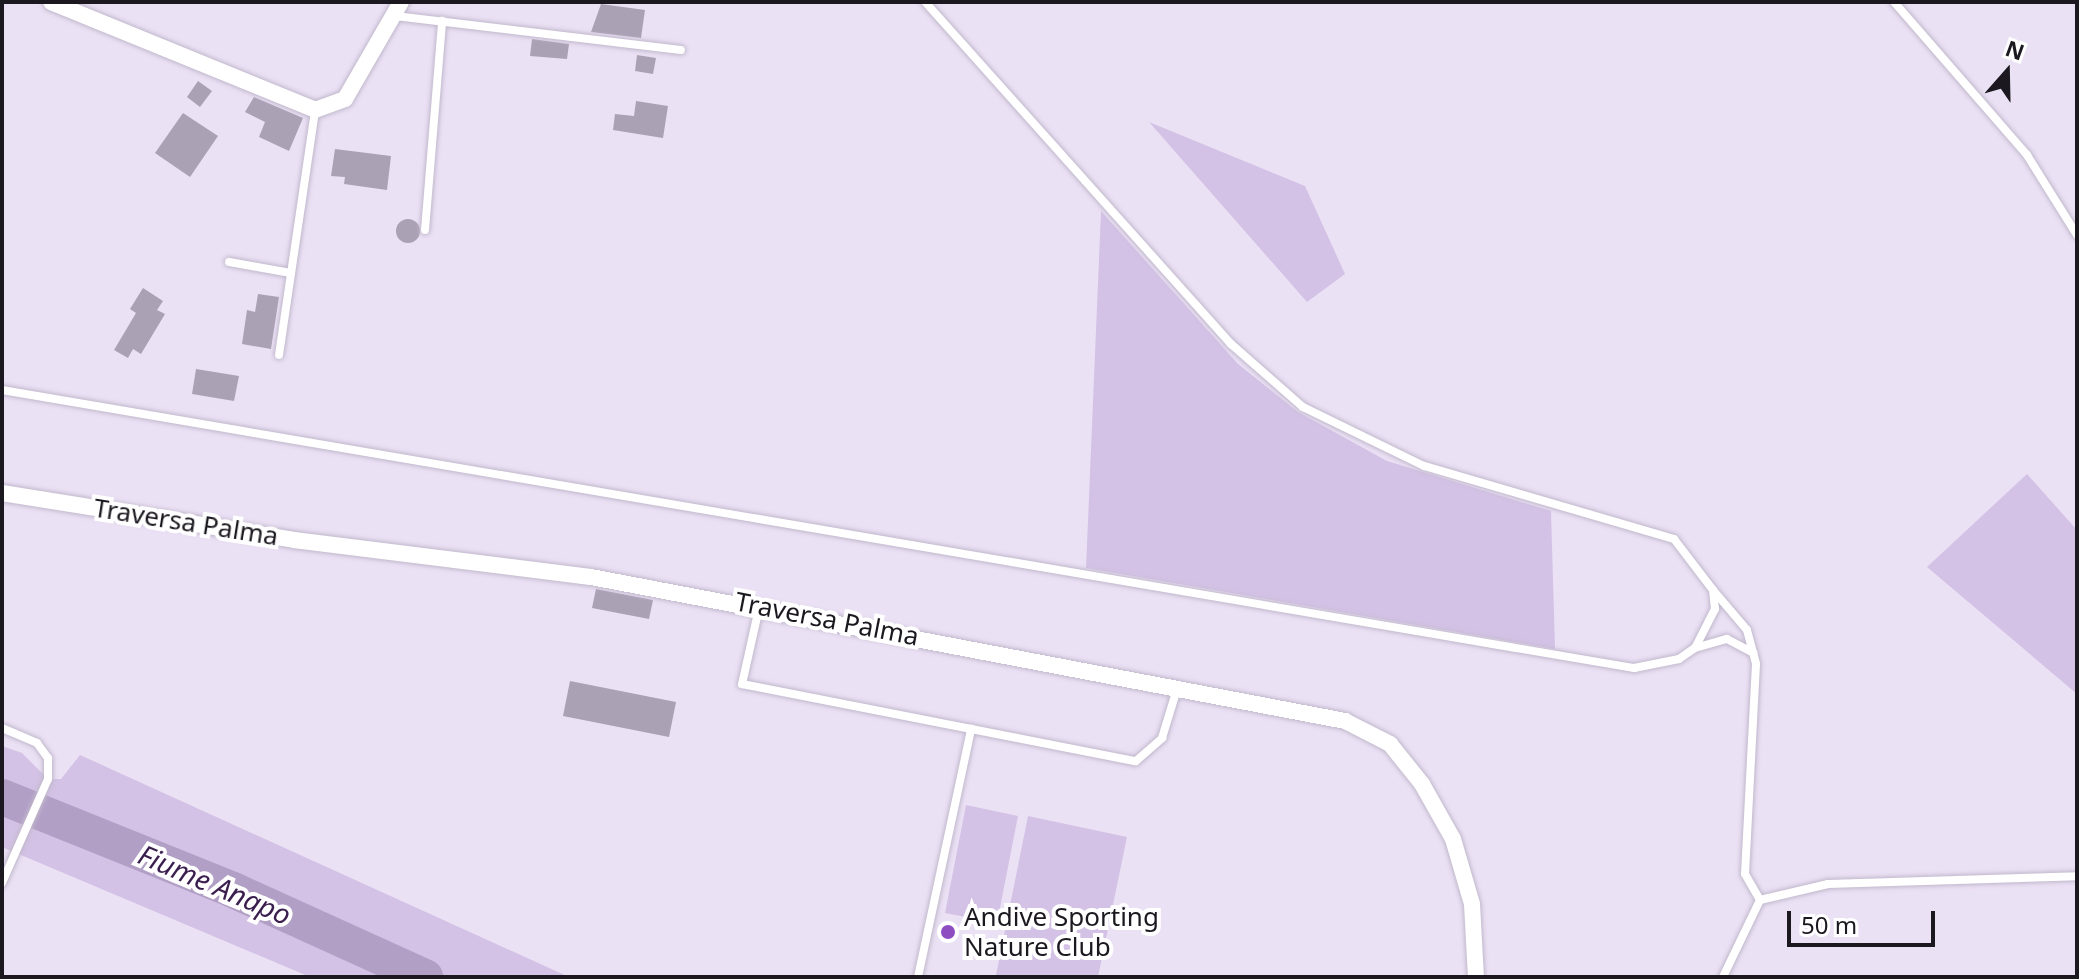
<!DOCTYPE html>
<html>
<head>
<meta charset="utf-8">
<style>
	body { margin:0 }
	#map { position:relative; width:2079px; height:979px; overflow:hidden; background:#ebe1f5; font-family:"Noto Sans",sans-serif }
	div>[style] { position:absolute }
	.green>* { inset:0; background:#d3c2e5 }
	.river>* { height:36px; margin:-18px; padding:0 18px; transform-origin:18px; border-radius:18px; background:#b29fc6 }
	.building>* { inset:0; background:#aba1b5 }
	.round { border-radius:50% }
	.roads { filter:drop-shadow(0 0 2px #c1b8cc) drop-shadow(0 0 2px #c1b8cc) }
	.service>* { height:8px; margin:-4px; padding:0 4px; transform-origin:4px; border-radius:4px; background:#fff }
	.minor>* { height:16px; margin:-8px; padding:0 8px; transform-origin:8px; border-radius:8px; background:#fff }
	.dots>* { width:22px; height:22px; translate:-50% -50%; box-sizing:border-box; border:4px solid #fff; border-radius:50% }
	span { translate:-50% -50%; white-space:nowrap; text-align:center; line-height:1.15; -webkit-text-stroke:8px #fff; paint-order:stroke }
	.street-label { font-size:26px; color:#1b181f }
	.poi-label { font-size:26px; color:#1b181f }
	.left { translate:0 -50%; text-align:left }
	.water-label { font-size:28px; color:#391e4e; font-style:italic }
	.frame { position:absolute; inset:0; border:4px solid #1b181f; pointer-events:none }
	.north { position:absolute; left:1967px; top:32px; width:80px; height:80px; -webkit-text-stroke:6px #fff; paint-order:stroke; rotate:20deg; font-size:22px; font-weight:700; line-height:32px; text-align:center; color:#1b181f }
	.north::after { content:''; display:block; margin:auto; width:28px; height:36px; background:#1b181f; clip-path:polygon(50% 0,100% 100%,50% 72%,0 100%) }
	.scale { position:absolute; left:1787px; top:911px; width:148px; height:36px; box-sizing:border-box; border:4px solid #1b181f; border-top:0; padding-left:10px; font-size:24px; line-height:28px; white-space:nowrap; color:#1b181f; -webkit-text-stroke:6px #fff; paint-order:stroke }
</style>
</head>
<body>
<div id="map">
	<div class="green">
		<i style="clip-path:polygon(1149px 122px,1305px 186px,1345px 274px,1307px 302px)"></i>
		<i style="clip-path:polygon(1101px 211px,1238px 364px,1298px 412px,1387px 461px,1551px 511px,1555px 649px,1086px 568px)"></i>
		<i style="clip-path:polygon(2027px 474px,2077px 530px,2077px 694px,1927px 567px)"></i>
		<i style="clip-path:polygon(2px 746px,22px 753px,48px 779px,61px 779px,80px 755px,569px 977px,310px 977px,2px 847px)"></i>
		<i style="clip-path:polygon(966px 805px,1018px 816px,997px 923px,945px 913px)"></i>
		<i style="clip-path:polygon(1028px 816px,1127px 837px,1098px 977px,996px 975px)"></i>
	</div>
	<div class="river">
		<i style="left:2px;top:797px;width:249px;rotate:21.9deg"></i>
		<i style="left:233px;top:890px;width:211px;rotate:24.4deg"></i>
	</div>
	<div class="building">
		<i style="clip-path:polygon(601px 4px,645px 10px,641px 38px,591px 32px)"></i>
		<i style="clip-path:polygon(532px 39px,569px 44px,567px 59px,530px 56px)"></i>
		<i style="clip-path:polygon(637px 55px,656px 58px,653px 74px,635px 71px)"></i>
		<i style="clip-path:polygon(198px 81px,212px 91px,200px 107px,187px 97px)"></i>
		<i style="clip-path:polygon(254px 97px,303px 118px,289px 151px,259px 137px,265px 122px,245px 112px)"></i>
		<i style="clip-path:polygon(636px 101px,668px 106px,663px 138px,613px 130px,615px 114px,634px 116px)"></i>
		<i style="clip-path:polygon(183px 113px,218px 136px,190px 177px,155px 153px)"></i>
		<i style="clip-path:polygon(335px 149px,391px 156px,387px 190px,344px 184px,345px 177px,331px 176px)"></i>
		<i class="round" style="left:396px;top:219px;width:24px;height:24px"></i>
		<i style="clip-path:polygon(143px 288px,163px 301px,157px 310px,165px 314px,141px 354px,133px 349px,128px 358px,114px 350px,136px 313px,130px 309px)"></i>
		<i style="clip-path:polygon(258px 294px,279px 297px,271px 349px,242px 344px,247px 310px,255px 312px)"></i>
		<i style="clip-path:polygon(196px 369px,239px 376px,234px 401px,192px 394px)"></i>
		<i style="clip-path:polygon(596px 589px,653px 600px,649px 619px,592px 608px)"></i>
		<i style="clip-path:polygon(570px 681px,676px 702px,669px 737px,563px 716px)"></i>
	</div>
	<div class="roads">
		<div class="service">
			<i style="left:1894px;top:2px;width:203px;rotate:49deg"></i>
			<i style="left:2027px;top:155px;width:94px;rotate:58deg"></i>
			<i style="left:395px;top:16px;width:288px;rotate:6.8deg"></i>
			<i style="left:425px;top:230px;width:210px;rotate:-85.3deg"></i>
			<i style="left:229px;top:262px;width:63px;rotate:10.1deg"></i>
			<i style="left:279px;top:355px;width:248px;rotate:-81.6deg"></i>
			<i style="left:2px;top:390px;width:1656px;rotate:9.67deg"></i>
			<i style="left:1634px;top:668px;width:46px;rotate:-11.3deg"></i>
			<i style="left:1679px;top:659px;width:19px;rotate:-35deg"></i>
			<i style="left:1695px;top:648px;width:44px;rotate:-62.9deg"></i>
			<i style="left:1715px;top:609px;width:19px;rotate:-96deg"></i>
			<i style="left:1713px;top:590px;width:64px;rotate:-127.4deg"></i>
			<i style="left:1674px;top:539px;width:260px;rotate:-163.7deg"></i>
			<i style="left:1424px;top:466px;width:135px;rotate:-154deg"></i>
			<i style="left:1303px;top:407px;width:96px;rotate:-138.8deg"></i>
			<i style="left:1231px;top:344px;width:459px;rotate:-131.8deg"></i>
			<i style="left:1713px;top:590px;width:52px;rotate:49.6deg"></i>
			<i style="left:1747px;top:630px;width:35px;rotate:75deg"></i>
			<i style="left:1756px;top:664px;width:210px;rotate:93deg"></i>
			<i style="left:1745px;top:874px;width:30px;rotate:60deg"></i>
			<i style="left:1760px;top:900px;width:70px;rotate:-13.2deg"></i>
			<i style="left:1828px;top:884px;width:249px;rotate:-1.8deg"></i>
			<i style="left:759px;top:608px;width:78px;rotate:102.6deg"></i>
			<i style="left:742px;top:684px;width:401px;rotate:11.1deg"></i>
			<i style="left:1136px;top:761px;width:35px;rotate:-41deg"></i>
			<i style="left:1162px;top:738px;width:51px;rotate:-73deg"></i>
			<i style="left:1695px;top:648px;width:33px;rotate:-16deg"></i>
			<i style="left:1727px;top:639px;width:30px;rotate:28deg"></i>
			<i style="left:2px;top:728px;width:38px;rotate:23deg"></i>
			<i style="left:37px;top:743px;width:19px;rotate:54deg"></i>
			<i style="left:48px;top:758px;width:21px;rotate:90deg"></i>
			<i style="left:48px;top:779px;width:114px;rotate:113.9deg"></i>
			<i style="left:918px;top:977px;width:254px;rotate:-77.9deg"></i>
			<i style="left:1723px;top:977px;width:85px;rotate:-64.3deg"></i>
		</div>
		<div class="minor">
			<i style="left:51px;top:2px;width:285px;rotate:22.2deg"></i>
			<i style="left:315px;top:110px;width:32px;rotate:-20deg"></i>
			<i style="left:345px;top:99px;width:112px;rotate:-60deg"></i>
			<i style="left:2px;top:493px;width:296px;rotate:9.1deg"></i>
			<i style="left:294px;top:540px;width:299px;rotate:7.1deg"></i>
			<i style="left:591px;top:577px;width:768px;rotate:10.81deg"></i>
			<i style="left:1345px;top:721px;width:51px;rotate:27.1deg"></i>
			<i style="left:1390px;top:744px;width:51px;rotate:51.3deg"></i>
			<i style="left:1422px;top:784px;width:63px;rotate:60.6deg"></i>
			<i style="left:1453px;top:839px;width:68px;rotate:73.7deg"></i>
			<i style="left:1472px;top:904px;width:73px;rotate:86.9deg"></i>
		</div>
	</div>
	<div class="dots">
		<i style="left:948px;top:932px;background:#8e4dc1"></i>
	</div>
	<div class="street-label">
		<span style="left:186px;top:522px;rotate:9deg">Traversa Palma</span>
		<span style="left:827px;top:619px;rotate:11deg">Traversa Palma</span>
	</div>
	<div class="poi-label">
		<span class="left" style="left:964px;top:932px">Andive Sporting<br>Nature Club</span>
	</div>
	<div class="water-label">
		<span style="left:215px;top:884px;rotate:23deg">Fiume Anapo</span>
	</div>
	<div class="frame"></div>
	<div class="north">N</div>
	<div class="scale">50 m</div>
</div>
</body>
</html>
